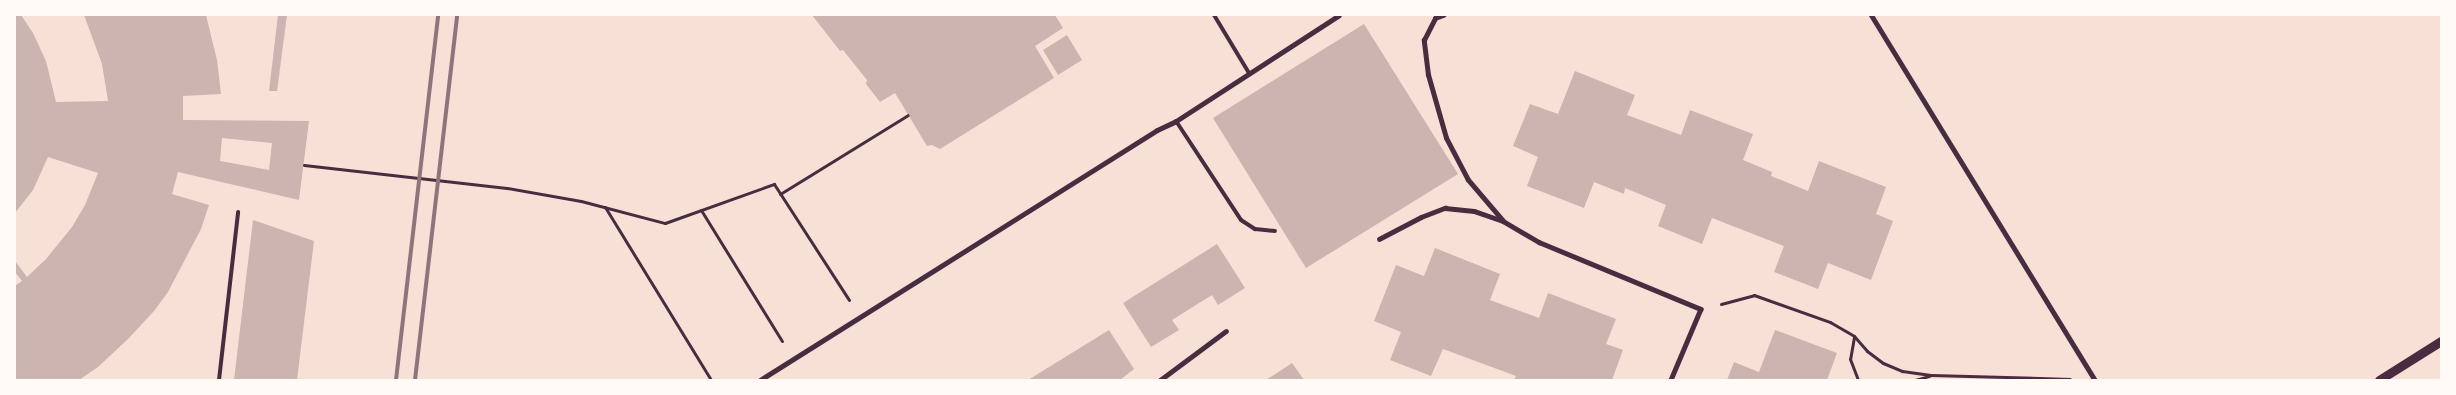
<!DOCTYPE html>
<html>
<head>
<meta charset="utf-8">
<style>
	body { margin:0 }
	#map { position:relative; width:2456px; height:395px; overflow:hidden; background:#f7e1d7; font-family:"Work Sans",sans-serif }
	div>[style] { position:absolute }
	.building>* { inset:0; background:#ccb4b1 }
	.path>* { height:3px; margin:-1.5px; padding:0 1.5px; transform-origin:1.5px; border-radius:1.5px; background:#4a2c40 }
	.service>* { height:4px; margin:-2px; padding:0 2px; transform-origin:2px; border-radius:2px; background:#4a2c40 }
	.pedestrian>* { height:4.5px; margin:-2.25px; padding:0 2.25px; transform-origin:2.25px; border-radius:2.25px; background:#4a2c40 }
	.minor>* { height:5px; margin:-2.5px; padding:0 2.5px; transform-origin:2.5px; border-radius:2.5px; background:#4a2c40 }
	.tertiary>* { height:9px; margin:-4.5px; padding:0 4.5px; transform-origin:4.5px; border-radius:4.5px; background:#4a2c40 }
	.rail>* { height:4px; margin:-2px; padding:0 2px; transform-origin:2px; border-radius:2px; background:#8f747c }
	span { translate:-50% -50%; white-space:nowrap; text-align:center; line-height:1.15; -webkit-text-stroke:4.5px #fffaf5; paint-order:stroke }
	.frame { position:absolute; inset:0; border:16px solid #fffaf5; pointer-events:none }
</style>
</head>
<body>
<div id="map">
	<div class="building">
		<i style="clip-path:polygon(evenodd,15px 15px,21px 15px,33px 33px,46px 61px,56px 102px,108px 101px,102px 64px,84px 15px,206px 15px,217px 60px,221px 94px,183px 96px,183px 120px,309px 121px,299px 200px,178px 172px,172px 194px,209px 205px,201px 229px,168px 292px,154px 311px,128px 339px,98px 367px,79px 380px,15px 380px,15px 286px,22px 281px,15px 272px,15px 261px,27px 277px,46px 259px,72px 227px,85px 205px,98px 173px,48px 157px,33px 190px,15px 213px,15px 15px,222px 138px,272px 143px,269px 170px,220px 161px,222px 138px)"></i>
		<i style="clip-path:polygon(278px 15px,287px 15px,277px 91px,269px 91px)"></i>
		<i style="clip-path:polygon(812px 15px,1055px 15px,1063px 28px,1035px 46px,1054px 78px,940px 149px,932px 145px,927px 146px,895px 93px,880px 102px,866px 84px,867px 80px,843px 50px,840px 51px)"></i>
		<i style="clip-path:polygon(1364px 24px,1458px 174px,1306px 268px,1213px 118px)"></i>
		<i style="clip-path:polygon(1067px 35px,1082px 60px,1058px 75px,1043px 50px)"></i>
		<i style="clip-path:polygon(1575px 71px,1635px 95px,1627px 115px,1681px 135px,1690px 110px,1753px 134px,1743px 160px,1772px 172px,1771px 176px,1808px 191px,1819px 161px,1886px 187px,1876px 214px,1893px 221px,1871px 280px,1828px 263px,1818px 289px,1774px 272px,1784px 246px,1712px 218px,1702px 244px,1658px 226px,1666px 205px,1625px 188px,1624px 194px,1594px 182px,1584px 208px,1527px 186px,1538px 157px,1513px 146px,1530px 104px,1558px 114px)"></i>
		<i style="clip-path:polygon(253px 220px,314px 241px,297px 380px,234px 380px)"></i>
		<i style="clip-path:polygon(1217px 244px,1245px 288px,1218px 305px,1212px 295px,1172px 320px,1179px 330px,1151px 347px,1123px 303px)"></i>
		<i style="clip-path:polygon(1435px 248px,1500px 274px,1490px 300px,1539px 318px,1548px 293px,1616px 319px,1606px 344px,1623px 350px,1612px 380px,1514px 380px,1516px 376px,1443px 349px,1431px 376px,1390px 360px,1401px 332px,1374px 321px,1396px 265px,1424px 276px)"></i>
		<i style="clip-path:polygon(1109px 330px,1134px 369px,1120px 380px,1028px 380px)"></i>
		<i style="clip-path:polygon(1775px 330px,1837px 353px,1827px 380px,1727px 380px,1734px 362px,1759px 372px)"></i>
		<i style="clip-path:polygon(1292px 363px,1304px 380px,1266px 380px)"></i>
	</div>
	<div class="path">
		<i style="left:304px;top:165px;width:204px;rotate:6.5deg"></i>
		<i style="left:507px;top:188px;width:75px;rotate:10deg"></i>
		<i style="left:581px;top:201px;width:87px;rotate:14.7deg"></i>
		<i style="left:665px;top:223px;width:116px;rotate:-19.7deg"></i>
		<i style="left:774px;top:184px;width:138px;rotate:57.1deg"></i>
		<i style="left:780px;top:194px;width:150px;rotate:-31.7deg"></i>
		<i style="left:605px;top:207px;width:203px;rotate:58.5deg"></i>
		<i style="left:701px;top:210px;width:154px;rotate:58.3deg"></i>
		<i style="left:1721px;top:304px;width:34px;rotate:-15deg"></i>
		<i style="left:1754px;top:295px;width:81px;rotate:19.6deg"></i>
		<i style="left:1830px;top:322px;width:28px;rotate:30deg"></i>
		<i style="left:1854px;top:336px;width:20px;rotate:49deg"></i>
		<i style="left:1867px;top:351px;width:20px;rotate:37deg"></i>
		<i style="left:1883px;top:363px;width:21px;rotate:23deg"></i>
		<i style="left:1902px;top:371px;width:29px;rotate:8deg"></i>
		<i style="left:1931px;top:375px;width:139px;rotate:1.6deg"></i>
		<i style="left:1854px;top:337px;width:22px;rotate:100deg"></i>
		<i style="left:1850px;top:359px;width:22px;rotate:69deg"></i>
		<i style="left:1915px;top:380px;width:15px;rotate:-16deg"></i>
	</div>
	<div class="service">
		<i style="left:1214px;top:15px;width:68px;rotate:58.9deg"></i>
		<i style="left:1176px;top:121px;width:118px;rotate:56.7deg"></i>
		<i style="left:1241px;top:220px;width:17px;rotate:33deg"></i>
		<i style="left:1255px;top:229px;width:20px;rotate:6deg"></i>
		<i style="left:219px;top:380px;width:169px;rotate:-83.5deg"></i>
	</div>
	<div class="pedestrian">
		<i style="left:1503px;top:221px;width:42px;rotate:30.3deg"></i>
		<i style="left:1539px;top:242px;width:175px;rotate:22.5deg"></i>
		<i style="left:1701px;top:309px;width:77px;rotate:112.9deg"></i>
		<i style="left:1379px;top:239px;width:47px;rotate:-27.6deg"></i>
		<i style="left:1421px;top:217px;width:26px;rotate:-21deg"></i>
		<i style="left:1445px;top:208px;width:29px;rotate:6deg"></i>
		<i style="left:1474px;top:211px;width:31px;rotate:19deg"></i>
		<i style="left:1503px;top:221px;width:54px;rotate:-130.5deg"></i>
		<i style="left:1468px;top:180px;width:47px;rotate:-117.6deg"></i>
		<i style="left:1446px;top:138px;width:66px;rotate:-105.9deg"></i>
		<i style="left:1428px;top:75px;width:35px;rotate:-97deg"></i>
		<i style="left:1424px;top:40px;width:25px;rotate:-63deg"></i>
		<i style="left:1435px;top:18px;width:9px;rotate:-21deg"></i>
	</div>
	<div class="minor">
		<i style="left:1871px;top:15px;width:428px;rotate:58.5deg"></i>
		<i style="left:760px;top:380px;width:469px;rotate:-32.2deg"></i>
		<i style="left:1157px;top:130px;width:21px;rotate:-25deg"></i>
		<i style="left:1176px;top:121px;width:194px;rotate:-33deg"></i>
		<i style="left:1160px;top:380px;width:82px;rotate:-36.6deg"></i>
	</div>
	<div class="tertiary">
		<i style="left:2379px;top:380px;width:73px;rotate:-32.2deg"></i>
	</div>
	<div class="rail">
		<i style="left:396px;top:380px;width:367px;rotate:-83.4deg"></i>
		<i style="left:415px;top:380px;width:367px;rotate:-83.4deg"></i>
	</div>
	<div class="frame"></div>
</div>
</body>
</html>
